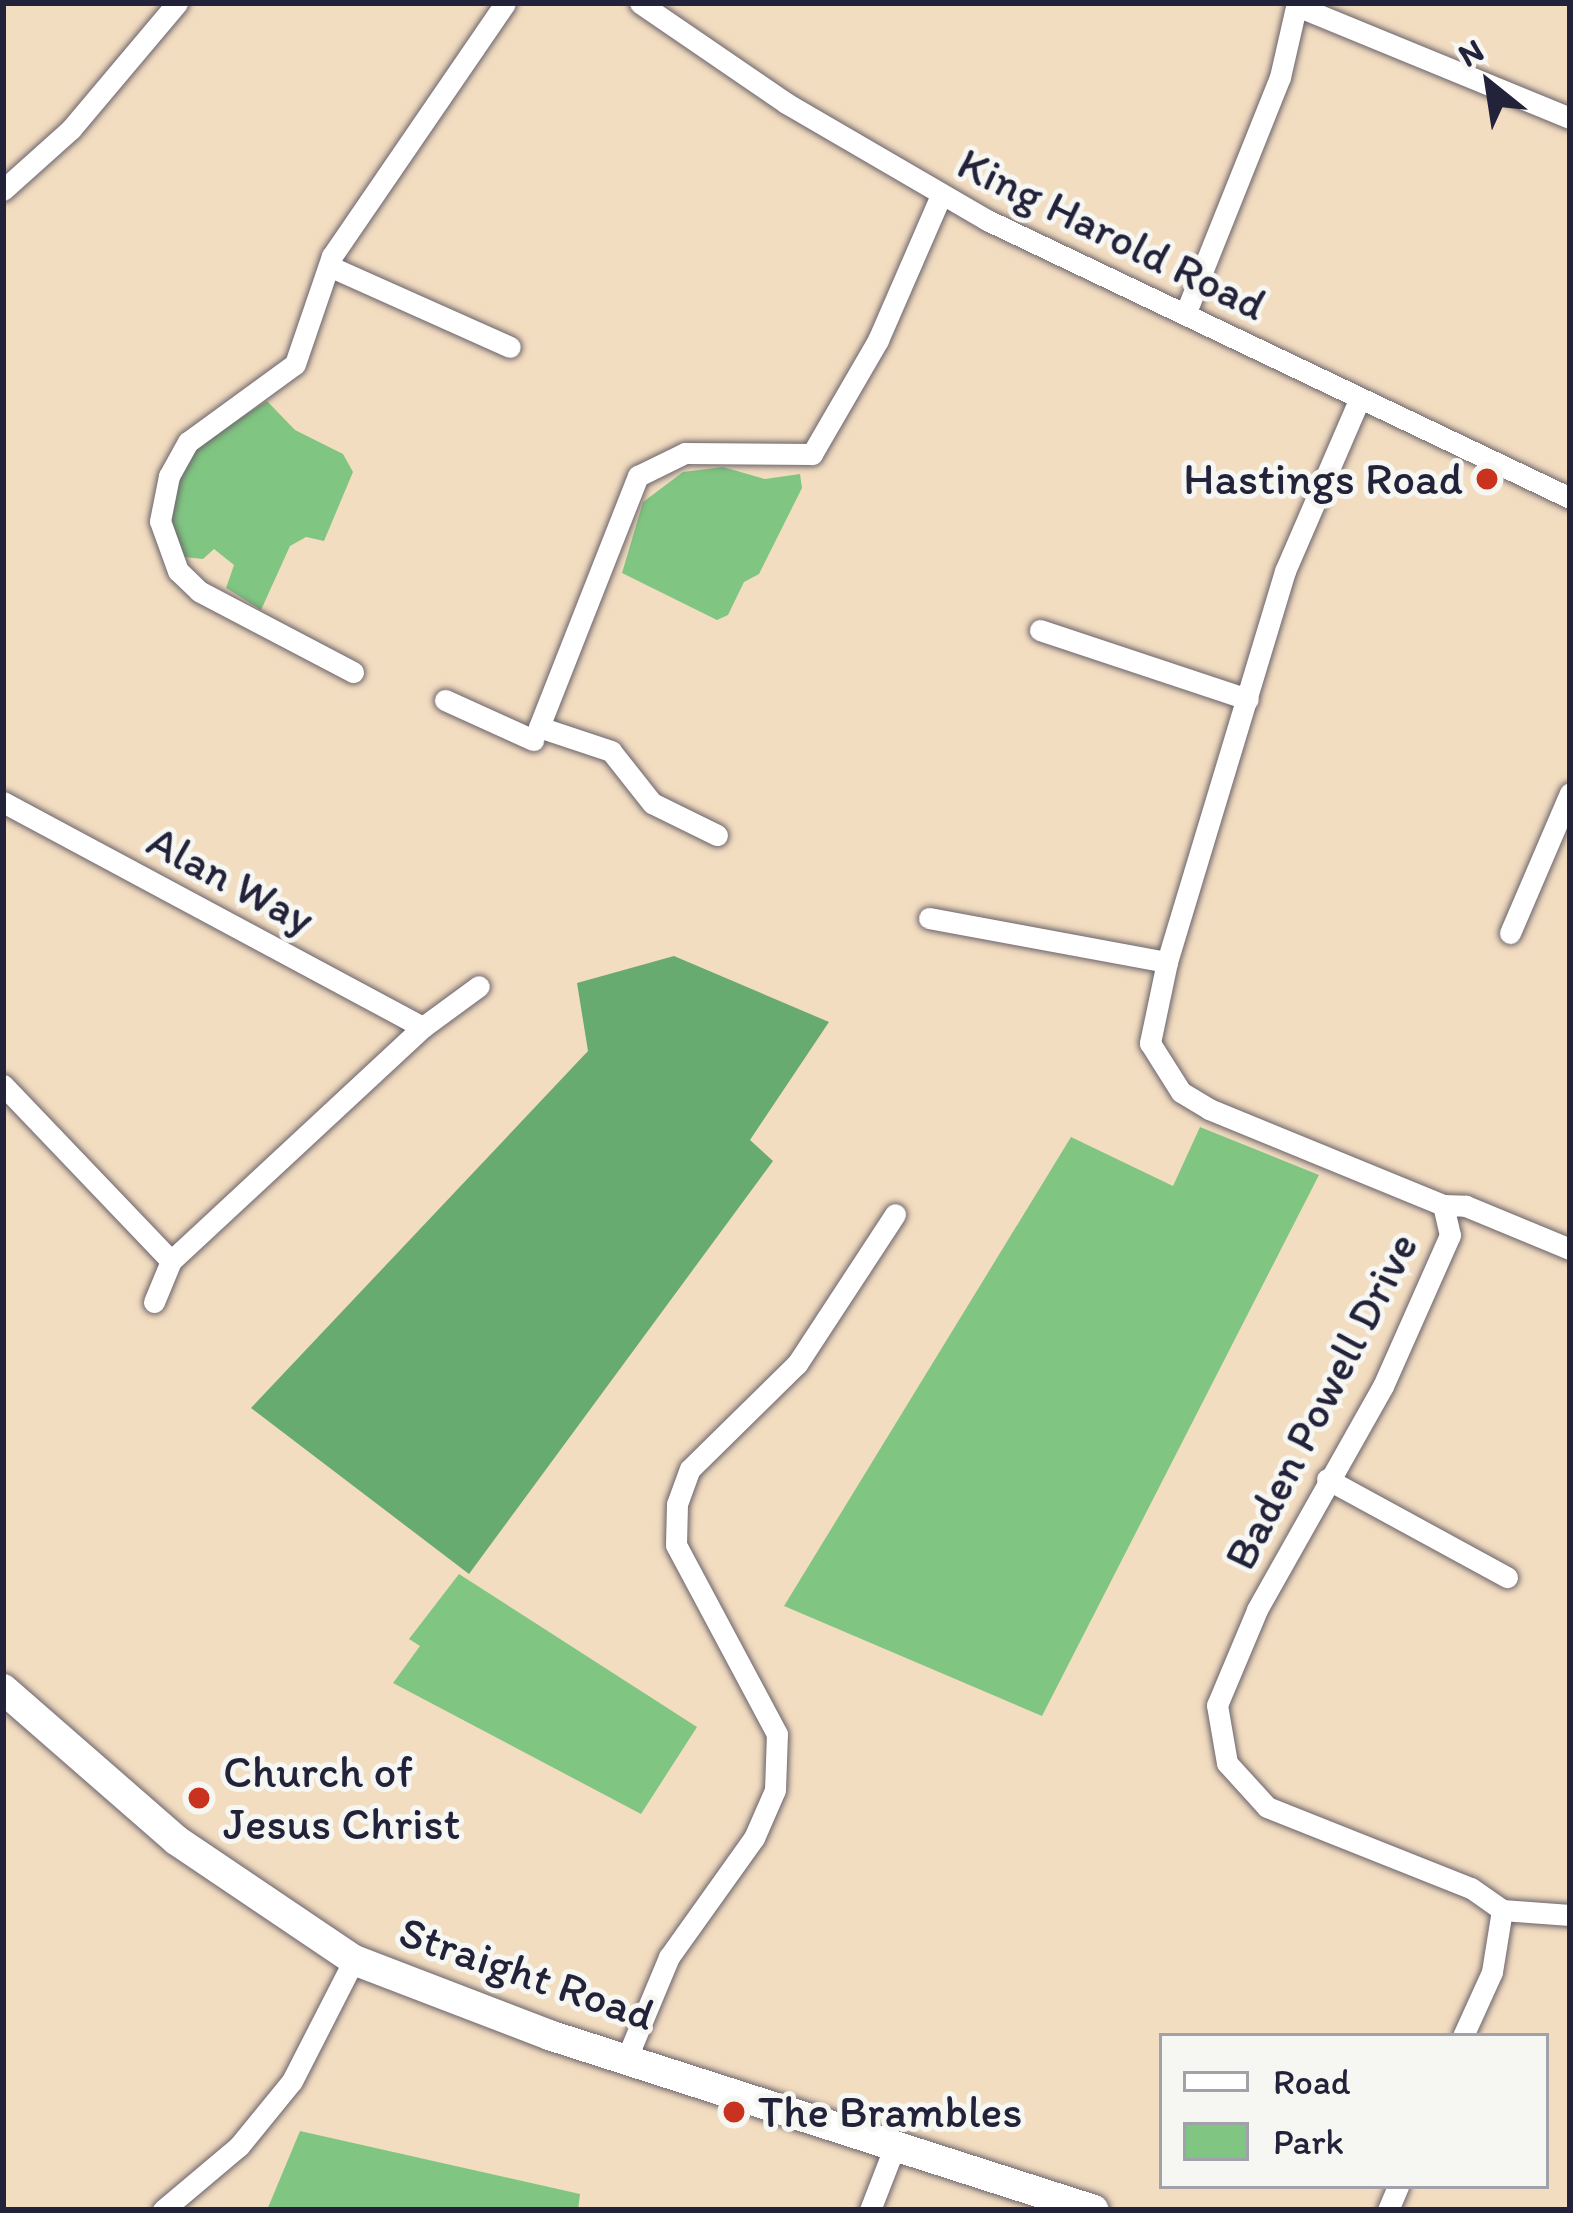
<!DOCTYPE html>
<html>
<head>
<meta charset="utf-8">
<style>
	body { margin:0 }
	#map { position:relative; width:1573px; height:2213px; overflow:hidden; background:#f3ddc1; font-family:Itim,sans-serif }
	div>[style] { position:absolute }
	.green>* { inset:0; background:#80c682 }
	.forest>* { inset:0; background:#68ab70 }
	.roads { filter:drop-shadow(0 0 3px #6b636a) drop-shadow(0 0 3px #6b636a) }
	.street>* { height:21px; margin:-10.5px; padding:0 10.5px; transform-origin:10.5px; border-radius:10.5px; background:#fff }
	.secondary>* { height:30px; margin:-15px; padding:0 15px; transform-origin:15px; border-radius:15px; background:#fff }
	.dots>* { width:33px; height:33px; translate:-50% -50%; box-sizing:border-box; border:6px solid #f6f6f2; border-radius:50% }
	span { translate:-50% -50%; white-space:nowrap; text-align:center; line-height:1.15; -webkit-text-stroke:10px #f6f6f2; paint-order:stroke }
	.street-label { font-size:45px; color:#22223b }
	.poi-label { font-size:45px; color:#22223b }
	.right { translate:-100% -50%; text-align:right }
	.left { translate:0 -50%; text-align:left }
	.frame { position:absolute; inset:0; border:6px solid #22223b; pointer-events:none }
	.legend { position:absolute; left:1159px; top:2033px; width:390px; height:156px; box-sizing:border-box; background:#f6f6f2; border:3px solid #a1a1a9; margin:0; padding:15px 21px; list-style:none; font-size:36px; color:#22223b }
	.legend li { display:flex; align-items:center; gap:24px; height:60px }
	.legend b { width:60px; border:3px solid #a1a1a9 }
	.north { position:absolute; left:1429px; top:24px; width:120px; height:120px; -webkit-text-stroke:9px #f6f6f2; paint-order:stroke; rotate:330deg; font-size:33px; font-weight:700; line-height:48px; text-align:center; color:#22223b }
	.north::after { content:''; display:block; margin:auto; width:42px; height:54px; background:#22223b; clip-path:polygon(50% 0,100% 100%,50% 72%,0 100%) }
</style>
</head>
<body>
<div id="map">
	<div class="green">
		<i style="clip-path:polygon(267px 401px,295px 430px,343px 454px,353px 472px,324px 541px,306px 537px,290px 546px,261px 610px,226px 588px,234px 565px,214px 549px,203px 559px,184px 557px,171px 519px,173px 490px,194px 448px)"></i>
		<i style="clip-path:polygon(723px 467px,765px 479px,800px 474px,802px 488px,759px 574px,744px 582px,728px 615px,717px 620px,622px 573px,643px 502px,683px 472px)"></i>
		<i style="clip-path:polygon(1200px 1127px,1319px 1175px,1042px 1716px,784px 1606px,1071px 1137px,1173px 1186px)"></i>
		<i style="clip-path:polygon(459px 1574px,697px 1727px,641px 1814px,393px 1683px,420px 1646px,409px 1639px)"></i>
		<i style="clip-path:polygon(300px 2131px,580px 2194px,578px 2210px,267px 2210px)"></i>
	</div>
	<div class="forest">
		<i style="clip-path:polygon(674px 956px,829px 1022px,750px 1140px,773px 1161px,469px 1574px,251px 1408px,588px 1051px,577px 983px)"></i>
	</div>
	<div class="roads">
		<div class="street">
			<i style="left:640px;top:3px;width:177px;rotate:34.4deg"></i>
			<i style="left:786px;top:103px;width:233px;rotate:30.2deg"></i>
			<i style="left:987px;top:220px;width:646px;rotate:25.49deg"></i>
			<i style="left:1297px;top:6px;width:295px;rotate:22.3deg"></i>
			<i style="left:3px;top:190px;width:91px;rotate:-41.9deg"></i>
			<i style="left:71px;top:129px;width:165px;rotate:-49.9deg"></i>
			<i style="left:329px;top:266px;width:198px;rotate:24.1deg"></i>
			<i style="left:1186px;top:312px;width:253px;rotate:-68.2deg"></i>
			<i style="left:1280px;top:77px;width:76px;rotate:-77.1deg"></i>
			<i style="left:1359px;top:400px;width:186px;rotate:113.4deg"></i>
			<i style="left:1285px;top:571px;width:408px;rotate:106.8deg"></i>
			<i style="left:1167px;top:962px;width:83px;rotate:101.9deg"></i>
			<i style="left:1150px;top:1043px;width:58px;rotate:57.7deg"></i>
			<i style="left:1181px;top:1092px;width:33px;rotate:31deg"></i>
			<i style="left:1209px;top:1109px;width:253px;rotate:22.3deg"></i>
			<i style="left:1443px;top:1205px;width:31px;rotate:77deg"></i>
			<i style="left:1450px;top:1235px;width:165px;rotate:113.9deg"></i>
			<i style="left:1383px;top:1386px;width:257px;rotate:119.4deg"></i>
			<i style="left:1257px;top:1610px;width:103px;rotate:112.8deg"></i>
			<i style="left:1217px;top:1705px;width:59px;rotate:80.2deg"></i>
			<i style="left:1227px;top:1763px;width:59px;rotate:47.7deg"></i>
			<i style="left:1267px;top:1807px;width:219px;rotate:21.7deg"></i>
			<i style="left:1471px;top:1888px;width:38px;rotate:35deg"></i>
			<i style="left:1502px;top:1910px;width:63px;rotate:99.2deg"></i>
			<i style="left:1492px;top:1972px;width:70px;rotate:114.4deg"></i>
			<i style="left:1040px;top:630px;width:219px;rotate:18.4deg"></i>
			<i style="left:353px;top:672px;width:174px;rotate:-152.3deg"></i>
			<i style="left:199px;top:591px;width:29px;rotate:-136deg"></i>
			<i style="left:178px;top:571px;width:53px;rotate:-109.8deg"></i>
			<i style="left:160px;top:521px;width:46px;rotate:-78.7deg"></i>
			<i style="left:169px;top:476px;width:39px;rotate:-61deg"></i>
			<i style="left:188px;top:442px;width:132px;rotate:-36.1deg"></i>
			<i style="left:295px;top:364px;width:114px;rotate:-71.1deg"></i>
			<i style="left:332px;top:256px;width:306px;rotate:-55.6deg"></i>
			<i style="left:445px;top:700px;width:97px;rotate:24.4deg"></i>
			<i style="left:3px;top:802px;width:476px;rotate:28.2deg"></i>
			<i style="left:717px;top:835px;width:72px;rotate:-153.8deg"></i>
			<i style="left:652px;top:803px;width:66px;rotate:-128.3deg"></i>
			<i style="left:611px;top:751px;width:76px;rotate:-161.6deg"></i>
			<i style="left:539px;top:727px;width:270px;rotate:-68.5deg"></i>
			<i style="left:638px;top:476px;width:52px;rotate:-26.1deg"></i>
			<i style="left:685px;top:453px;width:127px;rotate:0.5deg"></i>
			<i style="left:812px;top:454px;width:132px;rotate:-59.9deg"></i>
			<i style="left:878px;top:340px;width:158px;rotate:-66.5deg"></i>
			<i style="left:929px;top:918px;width:242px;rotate:10.5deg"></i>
			<i style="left:1510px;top:933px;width:152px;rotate:-66.8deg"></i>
			<i style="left:3px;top:1085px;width:243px;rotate:46.3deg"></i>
			<i style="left:1443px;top:1205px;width:23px;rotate:2deg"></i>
			<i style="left:1466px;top:1206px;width:113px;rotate:22.5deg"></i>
			<i style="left:154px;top:1302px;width:44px;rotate:-67.5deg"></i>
			<i style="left:171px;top:1261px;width:344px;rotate:-42.9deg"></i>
			<i style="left:423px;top:1027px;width:69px;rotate:-36.2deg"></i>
			<i style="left:1327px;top:1479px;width:205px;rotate:28.6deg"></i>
			<i style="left:1502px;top:1910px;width:68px;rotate:4.2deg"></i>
			<i style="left:628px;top:2055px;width:106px;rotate:-67.3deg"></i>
			<i style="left:669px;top:1957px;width:146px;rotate:-54.5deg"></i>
			<i style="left:754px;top:1838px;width:52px;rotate:-66.4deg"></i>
			<i style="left:775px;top:1790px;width:56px;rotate:-88deg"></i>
			<i style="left:777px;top:1734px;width:214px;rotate:-118.1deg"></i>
			<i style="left:676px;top:1545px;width:41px;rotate:-88.6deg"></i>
			<i style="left:677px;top:1504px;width:37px;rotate:-70deg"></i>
			<i style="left:690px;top:1469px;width:150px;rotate:-44.5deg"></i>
			<i style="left:797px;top:1364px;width:179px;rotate:-56.8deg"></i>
			<i style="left:163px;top:2210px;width:99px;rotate:-40.1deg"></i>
			<i style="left:239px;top:2146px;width:84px;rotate:-50.8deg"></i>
			<i style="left:292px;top:2081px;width:136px;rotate:-62.9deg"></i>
			<i style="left:870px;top:2210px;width:72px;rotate:-68.8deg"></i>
			<i style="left:1388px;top:2210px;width:26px;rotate:-67deg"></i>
		</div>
		<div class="secondary">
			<i style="left:3px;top:1689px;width:230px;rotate:41.1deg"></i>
			<i style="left:176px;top:1840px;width:215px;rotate:34deg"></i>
			<i style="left:354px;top:1960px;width:209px;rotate:21deg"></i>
			<i style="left:549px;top:2035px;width:572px;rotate:17.8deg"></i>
		</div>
	</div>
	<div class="dots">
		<i style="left:1487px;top:479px;background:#c8321e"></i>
		<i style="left:199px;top:1798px;background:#c8321e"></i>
		<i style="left:734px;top:2112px;background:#c8321e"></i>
	</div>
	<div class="street-label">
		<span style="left:1112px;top:234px;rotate:26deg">King Harold Road</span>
		<span style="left:231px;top:880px;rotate:28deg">Alan Way</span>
		<span style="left:1321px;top:1401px;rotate:-63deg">Baden Powell Drive</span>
		<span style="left:527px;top:1973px;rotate:19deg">Straight Road</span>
	</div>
	<div class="poi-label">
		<span class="right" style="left:1463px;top:479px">Hastings Road</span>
		<span class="left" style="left:223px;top:1798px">Church of<br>Jesus Christ</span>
		<span class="left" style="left:758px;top:2112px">The Brambles</span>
	</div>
	<div class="frame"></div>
	<ul class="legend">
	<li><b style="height:15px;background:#fff"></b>Road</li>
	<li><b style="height:33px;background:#80c682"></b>Park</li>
	</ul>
	<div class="north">N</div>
</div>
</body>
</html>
